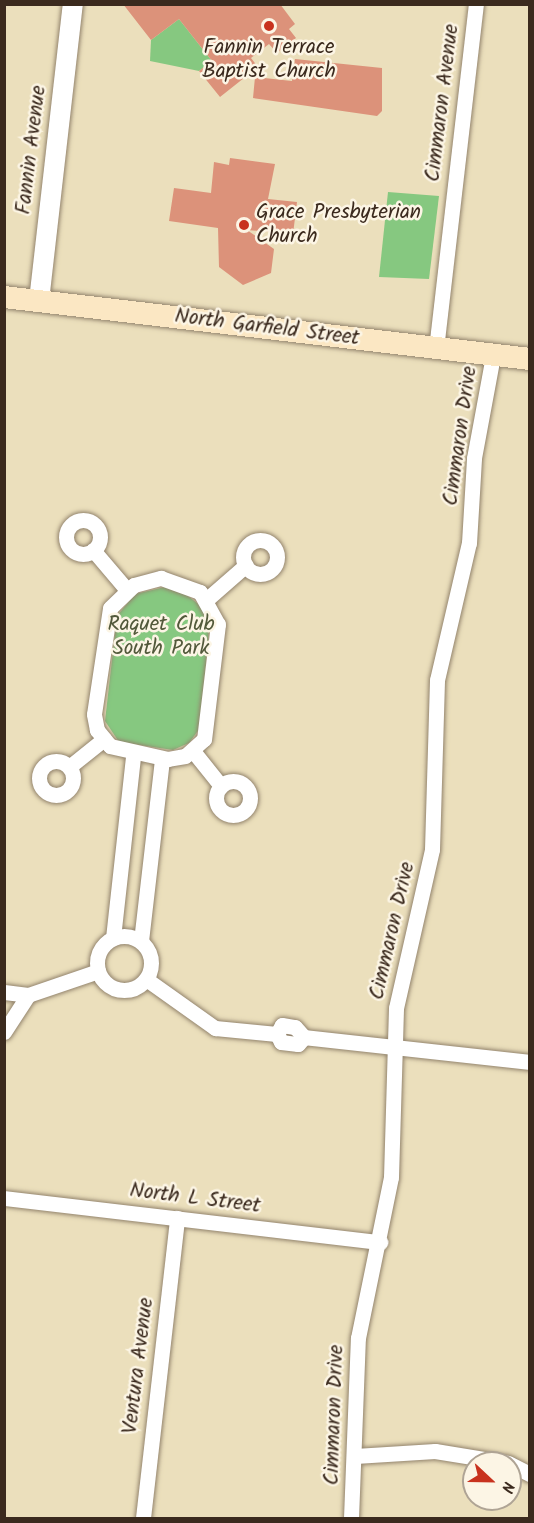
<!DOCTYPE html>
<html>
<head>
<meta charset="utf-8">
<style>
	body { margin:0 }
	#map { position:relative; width:534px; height:1523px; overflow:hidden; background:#ebdfbc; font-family:Kalam,sans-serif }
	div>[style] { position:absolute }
	.green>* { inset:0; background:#86c880 }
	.building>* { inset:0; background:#dc927a }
	.roads { filter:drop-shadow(0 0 2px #93846d) drop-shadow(0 0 2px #93846d) }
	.minor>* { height:15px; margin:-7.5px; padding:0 7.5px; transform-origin:7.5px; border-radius:7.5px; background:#fff }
	.minor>.ring { margin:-7.5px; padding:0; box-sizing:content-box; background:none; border:15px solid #fff; border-radius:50% }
	.tertiary>* { height:20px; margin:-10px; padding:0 10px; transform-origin:10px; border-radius:10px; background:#fff }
	.secondary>* { height:22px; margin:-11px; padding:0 11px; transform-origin:11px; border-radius:11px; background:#fbe7c3 }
	.dots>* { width:16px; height:16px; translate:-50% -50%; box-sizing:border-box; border:3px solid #fcf5e5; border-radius:50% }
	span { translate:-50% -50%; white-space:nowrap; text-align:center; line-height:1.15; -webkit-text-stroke:5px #fcf5e5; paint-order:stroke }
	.poi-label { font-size:21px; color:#3b2a1e }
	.left { translate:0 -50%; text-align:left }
	.street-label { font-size:21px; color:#3b2a1e }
	.park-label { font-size:21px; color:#52593b }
	.frame { position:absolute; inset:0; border:6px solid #3b2a1e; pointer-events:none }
	.north { position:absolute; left:462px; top:1451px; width:60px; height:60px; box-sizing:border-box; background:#fcf5e5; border:2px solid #afa495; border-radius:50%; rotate:112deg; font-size:16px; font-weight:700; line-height:24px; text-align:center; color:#3b2a1e }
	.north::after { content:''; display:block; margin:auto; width:21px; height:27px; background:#c8321e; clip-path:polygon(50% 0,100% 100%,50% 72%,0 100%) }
</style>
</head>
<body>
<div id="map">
	<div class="green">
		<i style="clip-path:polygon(179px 19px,212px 61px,199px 71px,150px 61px,151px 40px)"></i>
		<i style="clip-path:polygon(388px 192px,439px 196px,429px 279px,379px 277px)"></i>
		<i style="clip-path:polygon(165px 587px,183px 592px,202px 607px,209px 630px,200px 728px,189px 743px,173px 750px,119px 742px,105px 721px,117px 616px,135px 594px)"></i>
	</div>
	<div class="building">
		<i style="clip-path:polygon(123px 4px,280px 4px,295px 24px,289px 29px,296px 38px,277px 53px,269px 44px,251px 58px,258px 67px,220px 97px,199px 71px,212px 61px,179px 19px,151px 40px)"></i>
		<i style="clip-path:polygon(295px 59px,382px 68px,382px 111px,377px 116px,253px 98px,255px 77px,292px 81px)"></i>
		<i style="clip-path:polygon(230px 158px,275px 164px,268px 199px,297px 202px,293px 234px,247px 230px,274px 249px,271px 273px,243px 285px,219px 267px,218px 228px,169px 221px,174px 188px,211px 193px,214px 162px,229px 165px)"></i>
	</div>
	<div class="roads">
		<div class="minor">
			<i style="left:436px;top:349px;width:347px;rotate:-83.4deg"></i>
			<i class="ring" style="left:66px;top:520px;width:19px;height:19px"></i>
			<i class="ring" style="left:243px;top:540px;width:19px;height:19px"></i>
			<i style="left:93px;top:550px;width:52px;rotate:49.6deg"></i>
			<i style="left:161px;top:578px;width:41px;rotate:19.7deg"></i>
			<i style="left:200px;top:592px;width:37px;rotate:61deg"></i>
			<i style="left:218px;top:624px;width:116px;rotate:96.9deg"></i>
			<i style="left:204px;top:739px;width:25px;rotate:138deg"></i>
			<i style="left:185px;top:756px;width:17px;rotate:170deg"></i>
			<i style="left:168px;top:759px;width:59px;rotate:-167.4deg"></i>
			<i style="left:110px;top:746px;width:21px;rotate:-129deg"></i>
			<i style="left:97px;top:730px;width:16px;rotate:-101deg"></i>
			<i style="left:94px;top:714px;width:107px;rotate:-81.4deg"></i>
			<i style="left:110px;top:608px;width:33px;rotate:-44deg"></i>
			<i style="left:134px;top:585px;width:28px;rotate:-15deg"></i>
			<i style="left:206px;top:600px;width:53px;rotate:-41.2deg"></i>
			<i style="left:193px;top:751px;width:45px;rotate:51.3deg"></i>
			<i class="ring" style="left:39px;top:761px;width:19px;height:19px"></i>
			<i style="left:69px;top:767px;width:45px;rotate:-38.7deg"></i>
			<i class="ring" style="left:216px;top:781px;width:19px;height:19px"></i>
			<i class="ring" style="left:97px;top:936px;width:39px;height:39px"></i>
			<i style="left:113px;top:938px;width:183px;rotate:-83.7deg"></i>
			<i style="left:141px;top:941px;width:183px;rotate:-83.4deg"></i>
			<i style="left:146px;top:979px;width:85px;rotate:35.4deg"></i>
			<i style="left:215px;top:1028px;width:62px;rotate:5.5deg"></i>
			<i style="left:4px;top:992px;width:24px;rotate:7deg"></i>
			<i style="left:28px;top:995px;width:74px;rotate:-18.9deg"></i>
			<i style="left:4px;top:1032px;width:44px;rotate:-57deg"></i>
			<i style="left:277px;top:1034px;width:10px;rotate:-61deg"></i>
			<i style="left:282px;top:1025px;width:13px;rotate:9deg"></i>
			<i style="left:295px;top:1027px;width:13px;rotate:48deg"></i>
			<i style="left:277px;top:1034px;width:9px;rotate:63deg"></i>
			<i style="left:281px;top:1042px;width:17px;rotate:7deg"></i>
			<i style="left:298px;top:1044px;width:9px;rotate:-49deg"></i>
			<i style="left:304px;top:1037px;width:227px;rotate:6.3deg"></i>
			<i style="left:4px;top:1198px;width:379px;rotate:6.7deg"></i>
			<i style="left:355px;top:1456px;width:80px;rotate:-3.6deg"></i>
			<i style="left:435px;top:1451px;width:74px;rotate:9.3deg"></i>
			<i style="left:510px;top:1464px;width:22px;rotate:27deg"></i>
			<i style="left:143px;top:1518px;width:302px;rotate:-83.5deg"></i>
			<i style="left:351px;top:1518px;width:180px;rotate:-87.8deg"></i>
			<i style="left:358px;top:1338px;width:164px;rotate:-78.4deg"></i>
			<i style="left:391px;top:1177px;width:169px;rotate:-88.3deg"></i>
			<i style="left:396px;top:1008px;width:163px;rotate:-77.2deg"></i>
			<i style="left:432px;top:849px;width:169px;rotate:-88.3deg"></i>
			<i style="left:437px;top:680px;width:141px;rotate:-76.9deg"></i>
			<i style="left:469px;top:543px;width:85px;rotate:-86.6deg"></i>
			<i style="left:474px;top:458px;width:105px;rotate:-79.5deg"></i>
		</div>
		<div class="tertiary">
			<i style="left:39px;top:301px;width:299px;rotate:-83.5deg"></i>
		</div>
		<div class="secondary">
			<i style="left:4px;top:297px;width:530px;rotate:6.72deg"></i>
		</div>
	</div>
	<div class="dots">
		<i style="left:269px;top:26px;background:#c8321e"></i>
		<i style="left:244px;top:225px;background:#c8321e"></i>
	</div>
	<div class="poi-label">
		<span style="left:269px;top:60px">Fannin Terrace<br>Baptist Church</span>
		<span class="left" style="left:256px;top:225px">Grace Presbyterian<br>Church</span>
	</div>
	<div class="street-label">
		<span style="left:443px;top:103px;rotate:-83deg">Cimmaron Avenue</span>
		<span style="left:32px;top:150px;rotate:-83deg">Fannin Avenue</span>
		<span style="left:267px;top:328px;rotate:7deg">North Garfield Street</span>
		<span style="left:461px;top:436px;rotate:-82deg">Cimmaron Drive</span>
		<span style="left:393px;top:931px;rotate:-77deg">Cimmaron Drive</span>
		<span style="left:195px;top:1199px;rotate:7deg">North L Street</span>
		<span style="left:139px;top:1366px;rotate:-83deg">Ventura Avenue</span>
		<span style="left:335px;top:1415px;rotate:-88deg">Cimmaron Drive</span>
	</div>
	<div class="park-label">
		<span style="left:161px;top:637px">Raquet Club<br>South Park</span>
	</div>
	<div class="frame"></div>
	<div class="north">N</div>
</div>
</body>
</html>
